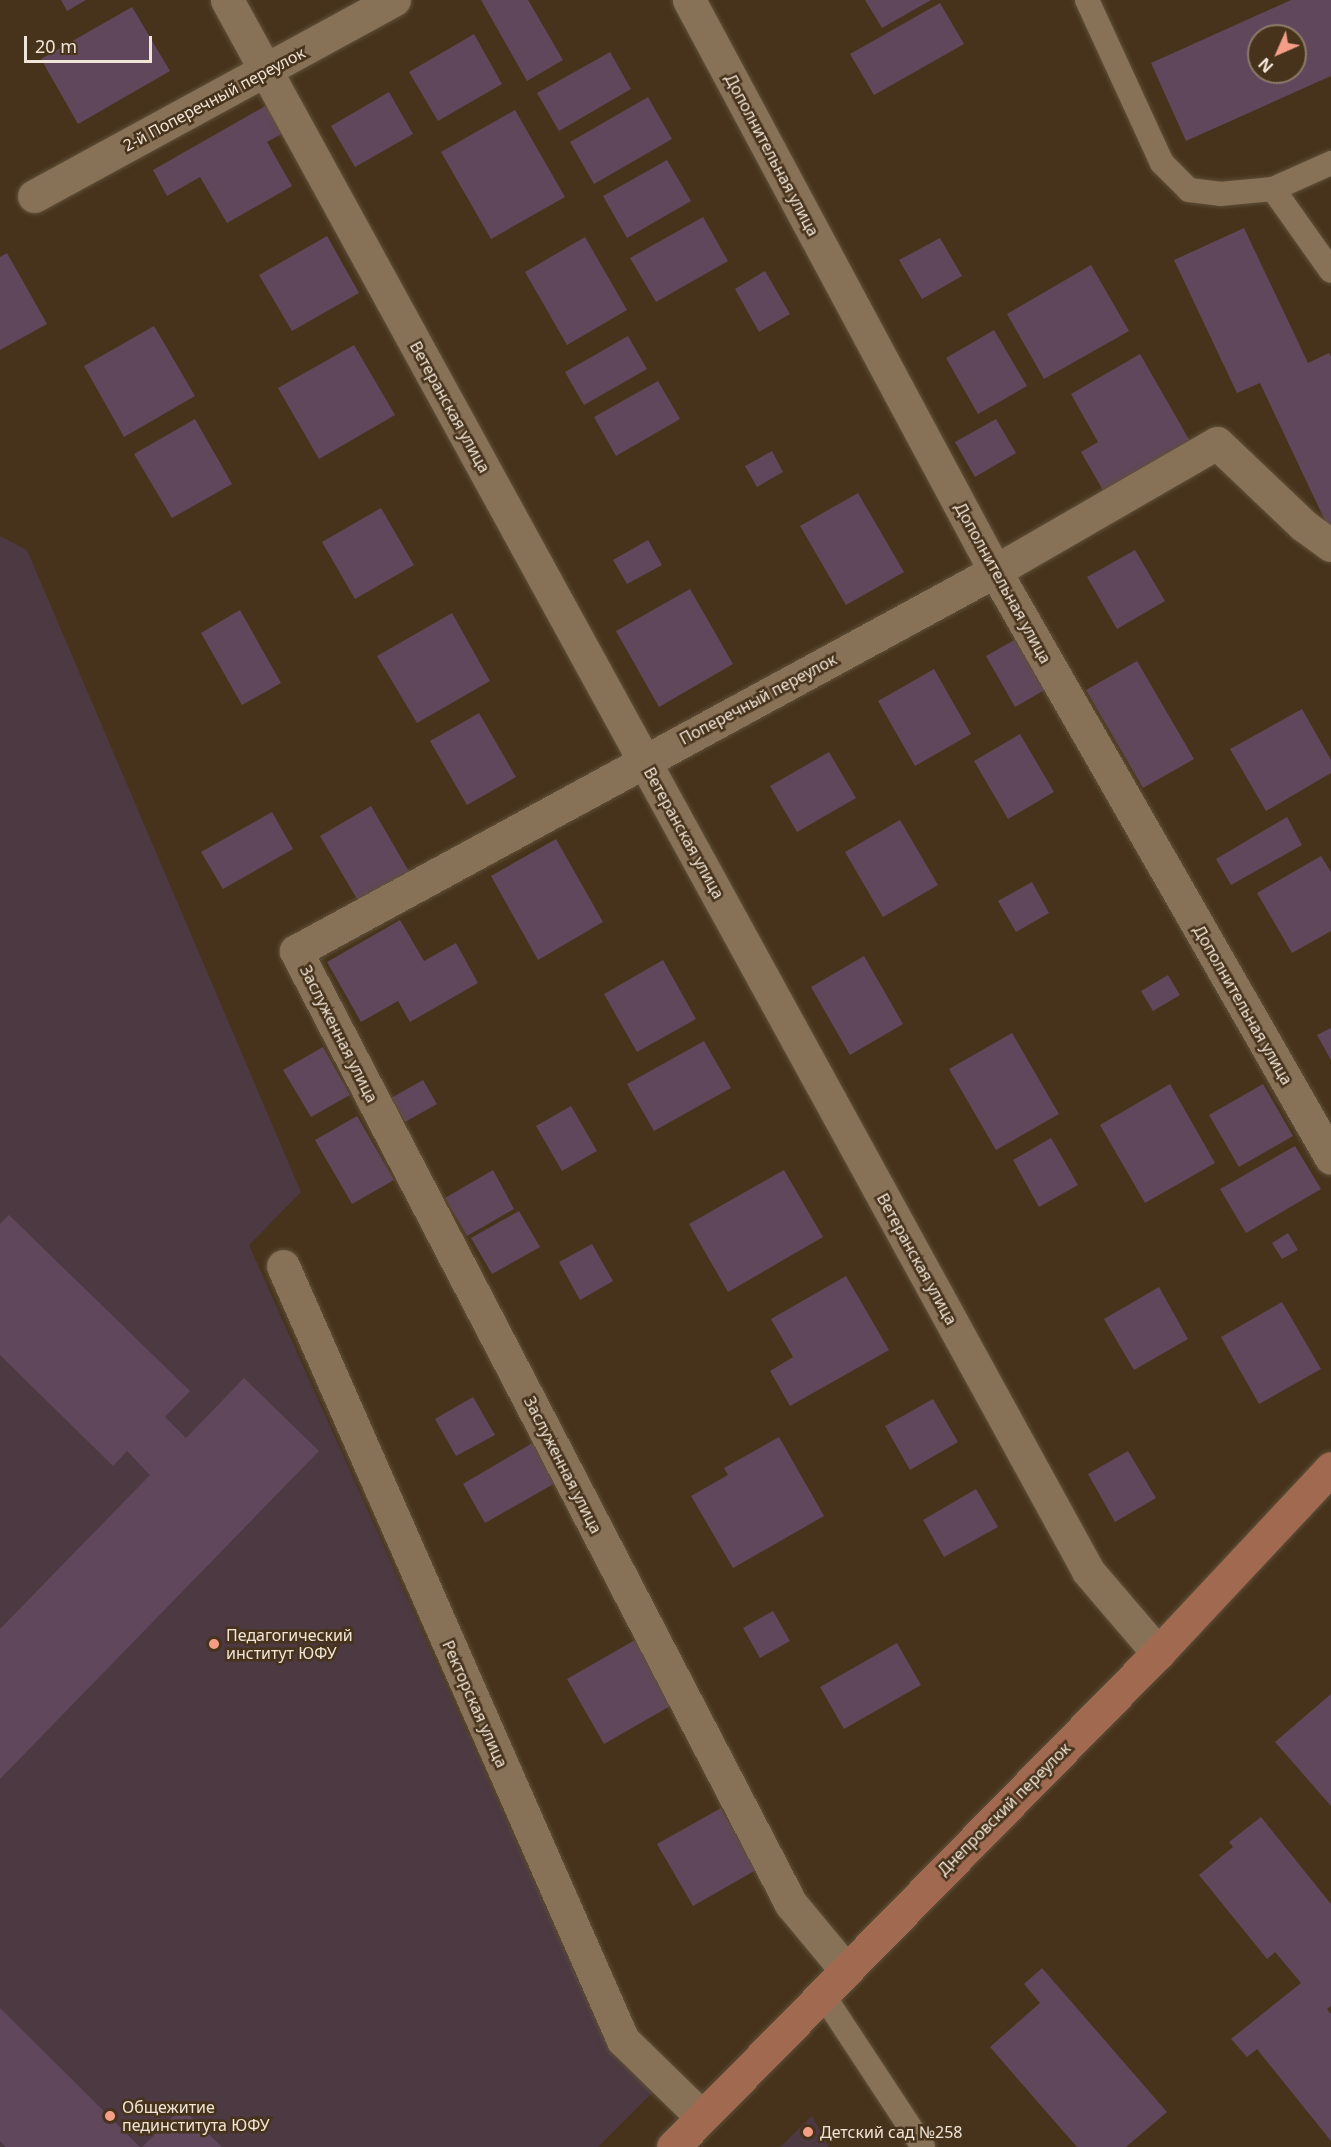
<!DOCTYPE html>
<html>
<head>
<meta charset="utf-8">
<style>
	body { margin:0 }
	#map { position:relative; width:1331px; height:2147px; overflow:hidden; background:#47331b; font-family:"Noto Sans",sans-serif }
	div>[style] { position:absolute }
	.education>* { inset:0; background:#4c3941 }
	.building>* { inset:0; background:#61475b }
	.roads { filter:drop-shadow(0 0 2px #5f503a) drop-shadow(0 0 2px #5f503a) }
	.lane>* { height:24px; margin:-12px; padding:0 12px; transform-origin:12px; border-radius:12px; background:#877157 }
	.street>* { height:33px; margin:-16.5px; padding:0 16.5px; transform-origin:16.5px; border-radius:16.5px; background:#877157 }
	.secondary>* { height:33px; margin:-16.5px; padding:0 16.5px; transform-origin:16.5px; border-radius:16.5px; background:#a26951 }
	.dots>* { width:16px; height:16px; translate:-50% -50%; box-sizing:border-box; border:3px solid #47331b; border-radius:50% }
	span { translate:-50% -50%; white-space:nowrap; text-align:center; line-height:1.15; -webkit-text-stroke:5px #47331b; paint-order:stroke }
	.street-label { font-size:16px; color:#f1e5d7 }
	.poi-label { font-size:16px; color:#f1e5d7 }
	.left { translate:0 -50%; text-align:left }
	.north { position:absolute; left:1247px; top:24px; width:60px; height:60px; box-sizing:border-box; background:#47331b; border:2px solid #8b7a66; border-radius:50%; rotate:225deg; font-size:16px; font-weight:700; line-height:24px; text-align:center; color:#f1e5d7 }
	.north::after { content:''; display:block; margin:auto; width:21px; height:27px; background:#f49e88; clip-path:polygon(50% 0,100% 100%,50% 72%,0 100%) }
	.scale { position:absolute; left:24px; top:36px; width:128px; height:27px; box-sizing:border-box; border:3px solid #f1e5d7; border-top:0; padding-left:8px; font-size:18px; line-height:21px; white-space:nowrap; color:#f1e5d7; -webkit-text-stroke:4px #47331b; paint-order:stroke }
</style>
</head>
<body>
<div id="map">
	<div class="education">
		<i style="clip-path:polygon(0 536px,27px 550px,301px 1192px,249px 1245px,606px 2043px,654px 2091px,598px 2147px,0 2147px)"></i>
		<i style="clip-path:polygon(812px 2116px,829px 2147px,780px 2147px)"></i>
	</div>
	<div class="building">
		<i style="clip-path:polygon(61px 0,86px 0,67px 11px)"></i>
		<i style="clip-path:polygon(481px 0,528px 0,563px 60px,527px 81px)"></i>
		<i style="clip-path:polygon(865px 0,931px 0,882px 28px)"></i>
		<i style="clip-path:polygon(evenodd,1291px 0,1331px 0,1331px 76px,1186px 141px,1151px 63px,1291px 0,1259px 36px,1295px 36px,1295px 72px,1259px 72px,1259px 36px)"></i>
		<i style="clip-path:polygon(940px 3px,964px 44px,874px 95px,850px 54px)"></i>
		<i style="clip-path:polygon(132px 7px,170px 71px,78px 124px,41px 59px)"></i>
		<i style="clip-path:polygon(474px 34px,502px 84px,438px 121px,409px 72px)"></i>
		<i style="clip-path:polygon(610px 52px,631px 89px,559px 131px,537px 93px)"></i>
		<i style="clip-path:polygon(389px 92px,413px 134px,355px 167px,331px 126px)"></i>
		<i style="clip-path:polygon(648px 97px,672px 139px,594px 184px,570px 142px)"></i>
		<i style="clip-path:polygon(267px 105px,283px 133px,267px 142px,292px 186px,227px 223px,200px 177px,167px 196px,153px 170px)"></i>
		<i style="clip-path:polygon(515px 110px,565px 197px,491px 239px,441px 152px)"></i>
		<i style="clip-path:polygon(667px 160px,691px 201px,627px 238px,603px 196px)"></i>
		<i style="clip-path:polygon(703px 217px,728px 261px,656px 302px,630px 258px)"></i>
		<i style="clip-path:polygon(1244px 228px,1308px 363px,1329px 353px,1331px 357px,1331px 525px,1328px 527px,1260px 383px,1237px 393px,1174px 260px)"></i>
		<i style="clip-path:polygon(327px 236px,359px 293px,292px 331px,259px 275px)"></i>
		<i style="clip-path:polygon(585px 237px,627px 310px,567px 345px,525px 272px)"></i>
		<i style="clip-path:polygon(940px 238px,962px 276px,922px 299px,899px 260px)"></i>
		<i style="clip-path:polygon(7px 253px,47px 324px,0 350px,0 257px)"></i>
		<i style="clip-path:polygon(1091px 265px,1129px 331px,1044px 379px,1007px 314px)"></i>
		<i style="clip-path:polygon(765px 271px,790px 314px,759px 332px,735px 289px)"></i>
		<i style="clip-path:polygon(154px 326px,195px 396px,124px 437px,84px 366px)"></i>
		<i style="clip-path:polygon(994px 330px,1027px 386px,978px 414px,946px 358px)"></i>
		<i style="clip-path:polygon(628px 336px,647px 369px,584px 405px,565px 372px)"></i>
		<i style="clip-path:polygon(354px 345px,395px 415px,319px 459px,278px 388px)"></i>
		<i style="clip-path:polygon(1140px 354px,1191px 443px,1104px 492px,1081px 452px,1098px 442px,1071px 394px)"></i>
		<i style="clip-path:polygon(658px 381px,680px 419px,616px 456px,594px 417px)"></i>
		<i style="clip-path:polygon(195px 419px,232px 484px,172px 518px,134px 454px)"></i>
		<i style="clip-path:polygon(996px 419px,1016px 453px,975px 477px,955px 442px)"></i>
		<i style="clip-path:polygon(772px 451px,783px 472px,757px 487px,745px 466px)"></i>
		<i style="clip-path:polygon(858px 493px,904px 572px,846px 605px,800px 526px)"></i>
		<i style="clip-path:polygon(381px 508px,414px 565px,355px 599px,322px 542px)"></i>
		<i style="clip-path:polygon(648px 540px,662px 565px,627px 584px,613px 560px)"></i>
		<i style="clip-path:polygon(1135px 550px,1165px 601px,1117px 629px,1087px 577px)"></i>
		<i style="clip-path:polygon(690px 589px,733px 664px,659px 707px,616px 631px)"></i>
		<i style="clip-path:polygon(240px 610px,281px 683px,242px 705px,201px 633px)"></i>
		<i style="clip-path:polygon(452px 613px,490px 681px,417px 723px,377px 656px)"></i>
		<i style="clip-path:polygon(1018px 638px,1048px 688px,1015px 707px,986px 656px)"></i>
		<i style="clip-path:polygon(1137px 661px,1194px 759px,1143px 788px,1086px 690px)"></i>
		<i style="clip-path:polygon(934px 669px,971px 734px,915px 766px,878px 701px)"></i>
		<i style="clip-path:polygon(1302px 709px,1331px 760px,1331px 773px,1266px 811px,1230px 749px)"></i>
		<i style="clip-path:polygon(479px 713px,516px 777px,467px 805px,430px 741px)"></i>
		<i style="clip-path:polygon(1020px 734px,1054px 792px,1008px 819px,974px 761px)"></i>
		<i style="clip-path:polygon(829px 752px,856px 798px,797px 832px,770px 786px)"></i>
		<i style="clip-path:polygon(371px 806px,411px 875px,360px 904px,320px 836px)"></i>
		<i style="clip-path:polygon(272px 812px,293px 849px,223px 889px,201px 852px)"></i>
		<i style="clip-path:polygon(1287px 817px,1302px 845px,1231px 885px,1216px 859px)"></i>
		<i style="clip-path:polygon(900px 820px,938px 885px,883px 917px,845px 852px)"></i>
		<i style="clip-path:polygon(556px 839px,603px 922px,538px 960px,491px 876px)"></i>
		<i style="clip-path:polygon(1321px 856px,1331px 872px,1331px 931px,1292px 953px,1257px 893px)"></i>
		<i style="clip-path:polygon(1032px 882px,1049px 913px,1016px 932px,998px 901px)"></i>
		<i style="clip-path:polygon(400px 920px,424px 961px,456px 943px,478px 983px,410px 1022px,398px 1001px,361px 1022px,327px 962px)"></i>
		<i style="clip-path:polygon(864px 956px,903px 1024px,850px 1055px,811px 987px)"></i>
		<i style="clip-path:polygon(663px 960px,696px 1019px,637px 1052px,604px 994px)"></i>
		<i style="clip-path:polygon(1168px 975px,1180px 995px,1153px 1011px,1141px 991px)"></i>
		<i style="clip-path:polygon(1331px 1028px,1331px 1060px,1317px 1035px)"></i>
		<i style="clip-path:polygon(1012px 1033px,1059px 1114px,996px 1150px,949px 1069px)"></i>
		<i style="clip-path:polygon(704px 1041px,731px 1088px,654px 1131px,627px 1084px)"></i>
		<i style="clip-path:polygon(323px 1047px,350px 1095px,311px 1117px,283px 1070px)"></i>
		<i style="clip-path:polygon(423px 1080px,437px 1104px,405px 1122px,391px 1098px)"></i>
		<i style="clip-path:polygon(1170px 1084px,1215px 1163px,1145px 1203px,1100px 1125px)"></i>
		<i style="clip-path:polygon(1263px 1084px,1293px 1136px,1239px 1167px,1209px 1115px)"></i>
		<i style="clip-path:polygon(571px 1106px,597px 1151px,562px 1171px,536px 1126px)"></i>
		<i style="clip-path:polygon(357px 1116px,394px 1180px,352px 1204px,315px 1140px)"></i>
		<i style="clip-path:polygon(1051px 1138px,1078px 1185px,1039px 1207px,1013px 1160px)"></i>
		<i style="clip-path:polygon(1295px 1146px,1321px 1189px,1246px 1233px,1220px 1189px)"></i>
		<i style="clip-path:polygon(493px 1170px,514px 1209px,467px 1236px,445px 1198px)"></i>
		<i style="clip-path:polygon(784px 1170px,823px 1237px,728px 1292px,689px 1224px)"></i>
		<i style="clip-path:polygon(519px 1211px,540px 1247px,492px 1274px,471px 1238px)"></i>
		<i style="clip-path:polygon(9px 1215px,190px 1391px,165px 1417px,186px 1438px,244px 1378px,319px 1451px,0 1779px,0 1629px,150px 1475px,127px 1451px,113px 1466px,0 1355px,0 1224px)"></i>
		<i style="clip-path:polygon(1288px 1233px,1298px 1250px,1282px 1259px,1272px 1243px)"></i>
		<i style="clip-path:polygon(592px 1244px,613px 1281px,580px 1300px,559px 1262px)"></i>
		<i style="clip-path:polygon(846px 1276px,889px 1350px,790px 1406px,770px 1371px,793px 1357px,771px 1319px)"></i>
		<i style="clip-path:polygon(1159px 1287px,1188px 1339px,1134px 1370px,1104px 1319px)"></i>
		<i style="clip-path:polygon(1282px 1302px,1321px 1369px,1259px 1404px,1221px 1337px)"></i>
		<i style="clip-path:polygon(473px 1397px,495px 1435px,456px 1456px,435px 1419px)"></i>
		<i style="clip-path:polygon(933px 1399px,958px 1442px,910px 1470px,885px 1426px)"></i>
		<i style="clip-path:polygon(779px 1437px,824px 1516px,733px 1568px,691px 1496px,728px 1475px,724px 1468px)"></i>
		<i style="clip-path:polygon(534px 1442px,557px 1482px,485px 1523px,463px 1484px)"></i>
		<i style="clip-path:polygon(1128px 1451px,1156px 1498px,1115px 1522px,1088px 1474px)"></i>
		<i style="clip-path:polygon(976px 1489px,998px 1527px,944px 1557px,923px 1520px)"></i>
		<i style="clip-path:polygon(773px 1611px,790px 1641px,760px 1658px,743px 1628px)"></i>
		<i style="clip-path:polygon(635px 1640px,672px 1705px,604px 1744px,567px 1679px)"></i>
		<i style="clip-path:polygon(897px 1643px,921px 1685px,844px 1729px,820px 1687px)"></i>
		<i style="clip-path:polygon(1331px 1694px,1331px 1806px,1275px 1742px)"></i>
		<i style="clip-path:polygon(721px 1808px,756px 1870px,693px 1906px,657px 1844px)"></i>
		<i style="clip-path:polygon(1261px 1817px,1331px 1904px,1331px 2006px,1327px 2009px,1331px 2014px,1331px 2141px,1257px 2049px,1247px 2057px,1231px 2039px,1301px 1983px,1275px 1952px,1267px 1959px,1199px 1875px,1233px 1847px,1229px 1842px)"></i>
		<i style="clip-path:polygon(1042px 1968px,1167px 2112px,1126px 2147px,1077px 2147px,990px 2047px,1040px 2003px,1024px 1984px)"></i>
		<i style="clip-path:polygon(0 2008px,140px 2147px,6px 2147px,0 2141px)"></i>
		<i style="clip-path:polygon(182px 2108px,222px 2147px,142px 2147px)"></i>
	</div>
	<div class="roads">
		<div class="lane">
			<i style="left:1087px;top:0;width:179px;rotate:65.3deg"></i>
			<i style="left:1162px;top:163px;width:38px;rotate:45deg"></i>
			<i style="left:1189px;top:190px;width:31px;rotate:7deg"></i>
			<i style="left:1220px;top:194px;width:53px;rotate:-5.4deg"></i>
			<i style="left:1273px;top:189px;width:100px;rotate:54.7deg"></i>
			<i style="left:1273px;top:189px;width:64px;rotate:-24.1deg"></i>
			<i style="left:822px;top:1993px;width:184px;rotate:56.7deg"></i>
		</div>
		<div class="street">
			<i style="left:227px;top:0;width:1791px;rotate:61.27deg"></i>
			<i style="left:1088px;top:1571px;width:108px;rotate:49.5deg"></i>
			<i style="left:689px;top:0;width:648px;rotate:61.81deg"></i>
			<i style="left:995px;top:571px;width:676px;rotate:60.21deg"></i>
			<i style="left:34px;top:196px;width:410px;rotate:-28.6deg"></i>
			<i style="left:283px;top:1266px;width:845px;rotate:66.29deg"></i>
			<i style="left:623px;top:2040px;width:110px;rotate:44.3deg"></i>
			<i style="left:845px;top:1969px;width:85px;rotate:-129.7deg"></i>
			<i style="left:791px;top:1904px;width:1074px;rotate:-117.45deg"></i>
			<i style="left:296px;top:951px;width:796px;rotate:-28.53deg"></i>
			<i style="left:995px;top:571px;width:256px;rotate:-30deg"></i>
			<i style="left:1217px;top:443px;width:119px;rotate:43.6deg"></i>
			<i style="left:1303px;top:525px;width:34px;rotate:36deg"></i>
		</div>
		<div class="secondary">
			<i style="left:673px;top:2147px;width:692px;rotate:-45.53deg"></i>
			<i style="left:1158px;top:1653px;width:253px;rotate:-46.9deg"></i>
		</div>
	</div>
	<div class="dots">
		<i style="left:214px;top:1644px;background:#f49e88"></i>
		<i style="left:110px;top:2116px;background:#f49e88"></i>
		<i style="left:808px;top:2132px;background:#f49e88"></i>
	</div>
	<div class="street-label">
		<span style="left:214px;top:99px;rotate:-28deg">2-й Поперечный переулок</span>
		<span style="left:772px;top:155px;rotate:62deg">Дополнительная улица</span>
		<span style="left:450px;top:407px;rotate:61deg">Ветеранская улица</span>
		<span style="left:1003px;top:583px;rotate:61deg">Дополнительная улица</span>
		<span style="left:758px;top:699px;rotate:-28deg">Поперечный переулок</span>
		<span style="left:684px;top:833px;rotate:61deg">Ветеранская улица</span>
		<span style="left:1243px;top:1005px;rotate:60deg">Дополнительная улица</span>
		<span style="left:339px;top:1034px;rotate:63deg">Заслуженная улица</span>
		<span style="left:917px;top:1259px;rotate:61deg">Ветеранская улица</span>
		<span style="left:563px;top:1465px;rotate:63deg">Заслуженная улица</span>
		<span style="left:475px;top:1704px;rotate:66deg">Ректорская улица</span>
		<span style="left:1004px;top:1809px;rotate:-45deg">Днепровский переулок</span>
	</div>
	<div class="poi-label">
		<span class="left" style="left:226px;top:1644px">Педагогический<br>институт ЮФУ</span>
		<span class="left" style="left:122px;top:2116px">Общежитие<br>пединститута ЮФУ</span>
		<span class="left" style="left:820px;top:2132px">Детский сад №258</span>
	</div>
	<div class="north">N</div>
	<div class="scale">20 m</div>
</div>
</body>
</html>
